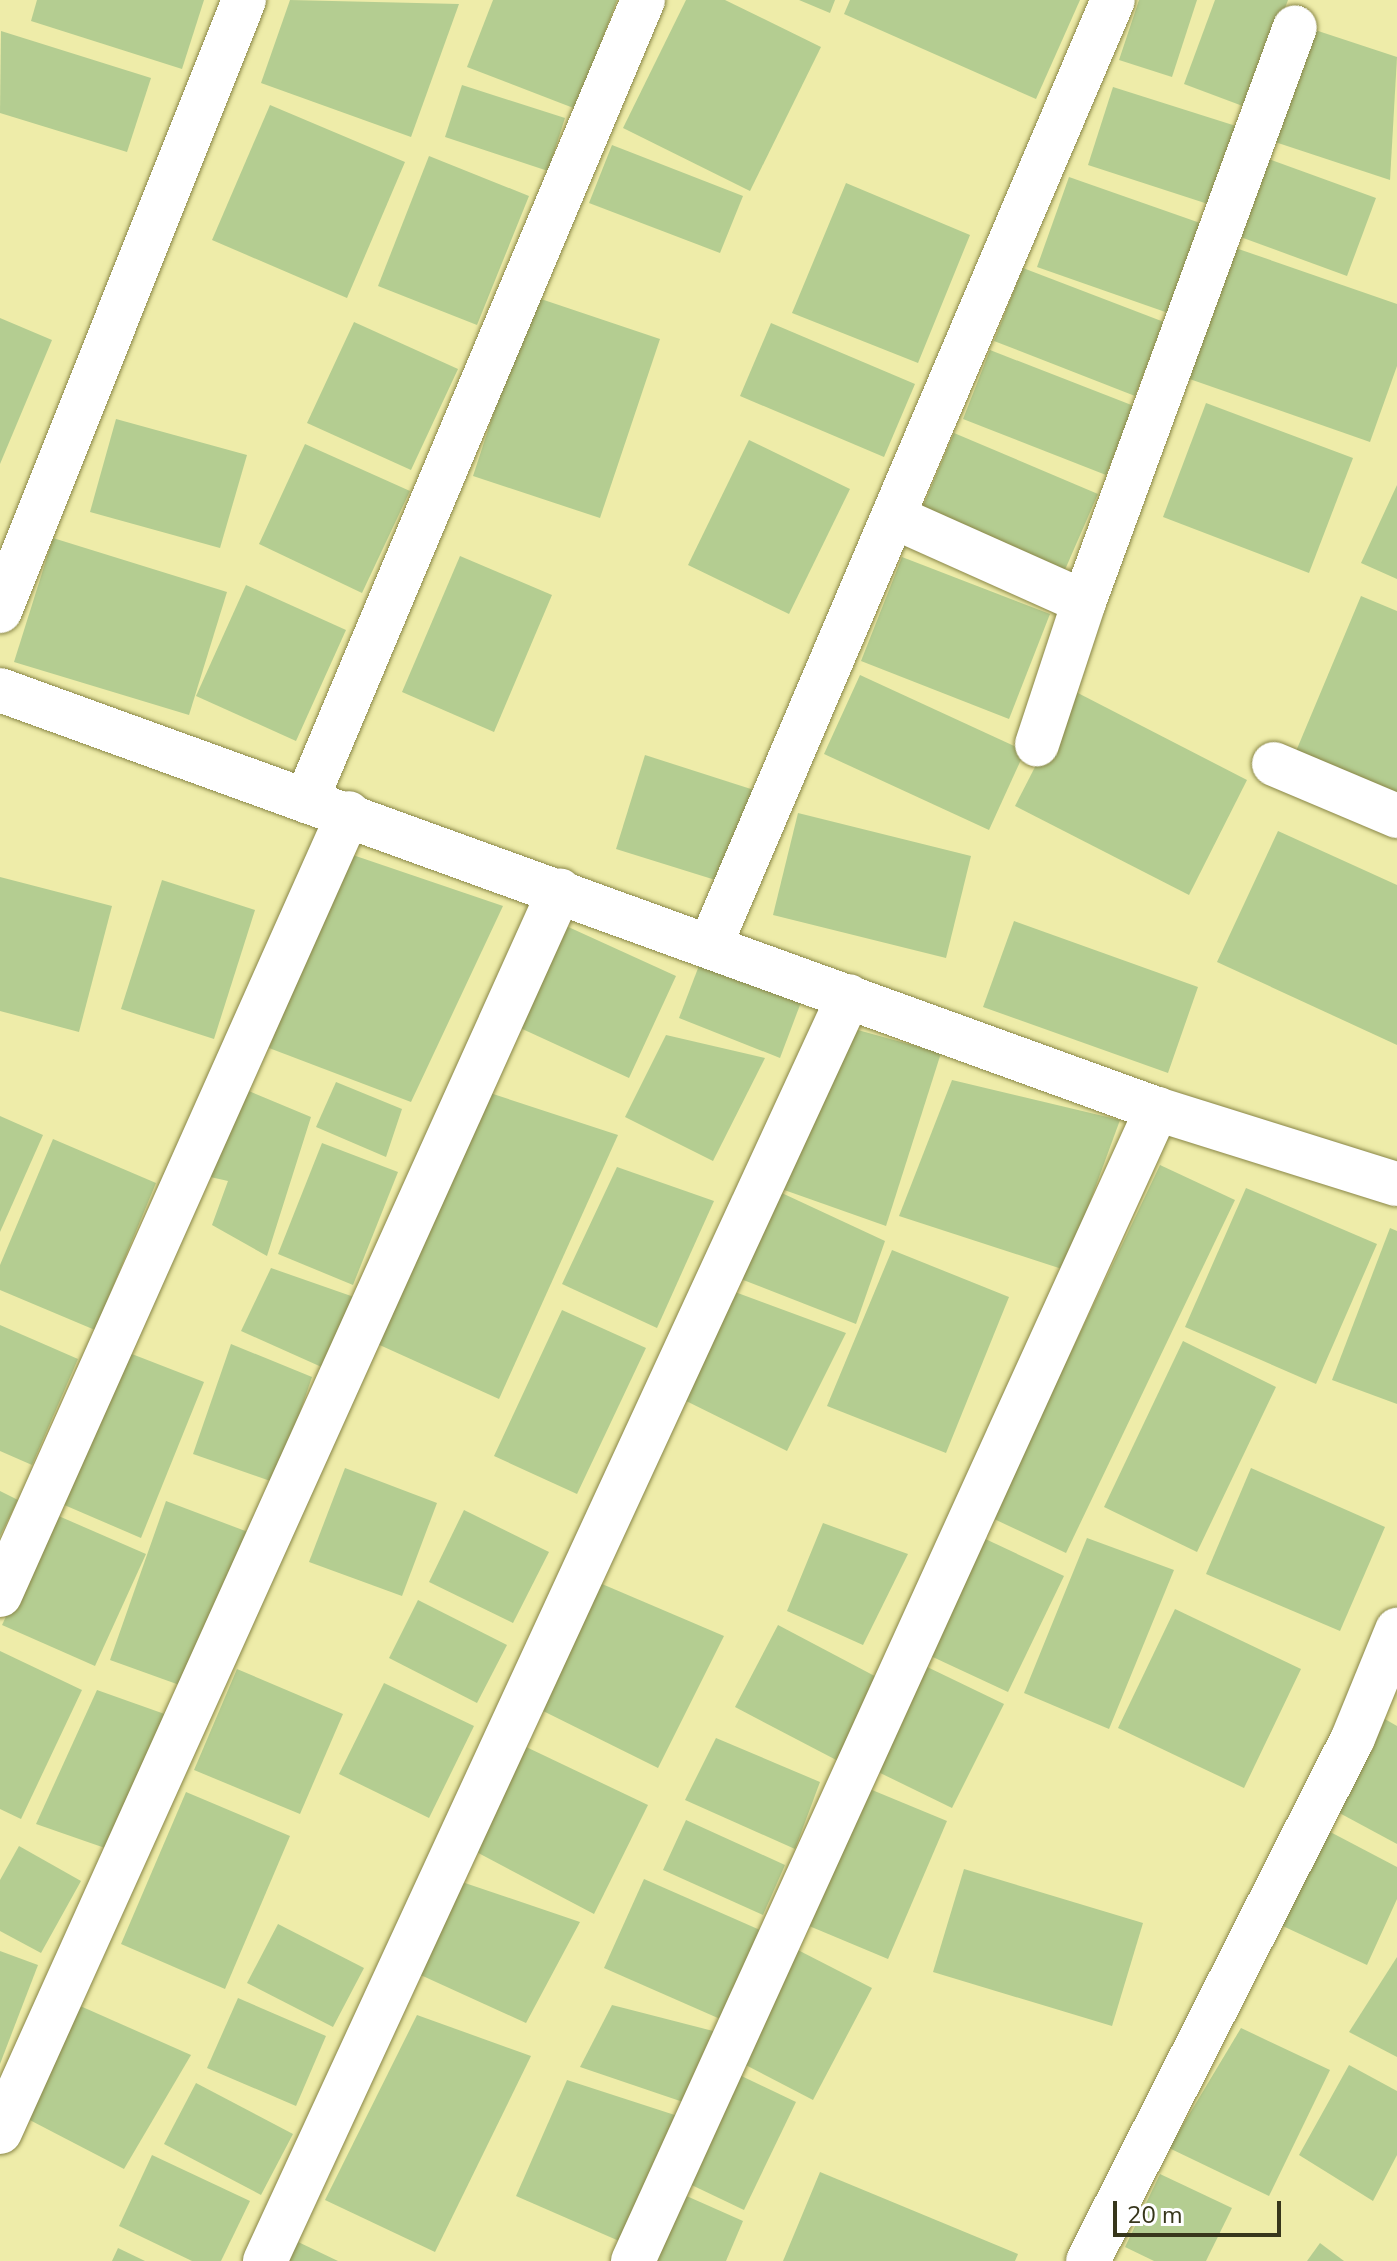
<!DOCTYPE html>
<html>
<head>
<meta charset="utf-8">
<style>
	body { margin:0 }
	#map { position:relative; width:1397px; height:2261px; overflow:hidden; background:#eeeca9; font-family:"Nunito Sans",sans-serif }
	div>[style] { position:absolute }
	.building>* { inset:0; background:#b4cd91 }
	.roads { filter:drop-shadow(0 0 2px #898647) drop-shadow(0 0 2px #898647) }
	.minor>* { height:44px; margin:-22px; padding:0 22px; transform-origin:22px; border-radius:22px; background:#fff }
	span { translate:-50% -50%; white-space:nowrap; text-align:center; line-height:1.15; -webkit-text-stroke:8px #fff; paint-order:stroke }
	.scale { position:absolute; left:1113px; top:2201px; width:168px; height:36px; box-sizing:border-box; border:4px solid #37361b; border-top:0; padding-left:10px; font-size:24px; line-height:28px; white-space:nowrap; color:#37361b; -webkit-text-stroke:6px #fff; paint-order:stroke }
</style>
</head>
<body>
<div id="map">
	<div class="building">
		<i style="clip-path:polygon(37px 0,204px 0,182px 69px,31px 21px)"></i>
		<i style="clip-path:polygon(290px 0,459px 4px,411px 137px,261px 83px)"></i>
		<i style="clip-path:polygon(493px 0,617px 0,576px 109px,467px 67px)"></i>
		<i style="clip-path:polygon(686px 0,725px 0,821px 47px,750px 191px,623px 128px)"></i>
		<i style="clip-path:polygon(799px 0,835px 0,830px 13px)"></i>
		<i style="clip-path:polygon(850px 0,1080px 0,1036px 99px,844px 14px)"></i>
		<i style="clip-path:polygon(1139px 0,1197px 0,1172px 77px,1119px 60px)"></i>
		<i style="clip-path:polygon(1215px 0,1288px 0,1248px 108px,1184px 84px)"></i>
		<i style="clip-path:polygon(1309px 28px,1397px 57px,1390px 180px,1272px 141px)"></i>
		<i style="clip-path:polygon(1px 31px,151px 78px,127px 152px,0 113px)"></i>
		<i style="clip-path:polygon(462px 85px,565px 118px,548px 171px,445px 137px)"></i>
		<i style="clip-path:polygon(1113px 87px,1236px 126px,1211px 205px,1088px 165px)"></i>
		<i style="clip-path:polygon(270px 105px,405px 162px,347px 298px,212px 240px)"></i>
		<i style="clip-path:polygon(612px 145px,743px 196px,720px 253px,589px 203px)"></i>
		<i style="clip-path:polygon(429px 156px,529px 196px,477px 325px,378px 286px)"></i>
		<i style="clip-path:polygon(1263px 157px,1376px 198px,1347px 276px,1235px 235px)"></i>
		<i style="clip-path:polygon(1069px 177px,1203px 224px,1171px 314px,1037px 267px)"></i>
		<i style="clip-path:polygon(846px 183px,970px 235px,918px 363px,792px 313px)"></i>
		<i style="clip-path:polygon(1227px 245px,1397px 304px,1397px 366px,1370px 442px,1181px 376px)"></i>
		<i style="clip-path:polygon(1023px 268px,1164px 322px,1135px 396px,994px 341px)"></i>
		<i style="clip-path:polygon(532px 296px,660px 339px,600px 518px,473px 476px)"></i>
		<i style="clip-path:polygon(0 318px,52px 340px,0 464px)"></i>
		<i style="clip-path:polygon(354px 322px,458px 369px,411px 470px,307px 423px)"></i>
		<i style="clip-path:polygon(771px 323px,915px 384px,884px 457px,740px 396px)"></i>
		<i style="clip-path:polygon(990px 350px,1134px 406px,1106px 475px,963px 419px)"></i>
		<i style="clip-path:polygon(1206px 403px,1353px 458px,1309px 573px,1163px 517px)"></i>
		<i style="clip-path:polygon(116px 419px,247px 455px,220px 548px,90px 512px)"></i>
		<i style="clip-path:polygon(954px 433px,1098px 494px,1064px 572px,921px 511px)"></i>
		<i style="clip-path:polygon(749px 440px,850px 489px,789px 614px,688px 565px)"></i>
		<i style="clip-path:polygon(305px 444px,410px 491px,362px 593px,259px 544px)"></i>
		<i style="clip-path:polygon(1397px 485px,1397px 579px,1361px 563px)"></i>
		<i style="clip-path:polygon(53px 538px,227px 592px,189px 715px,14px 662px)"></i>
		<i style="clip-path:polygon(460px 556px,552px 595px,494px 732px,402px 692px)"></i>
		<i style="clip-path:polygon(902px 557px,1050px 614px,1009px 719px,861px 661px)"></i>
		<i style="clip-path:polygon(246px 585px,346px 630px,296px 741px,196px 696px)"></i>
		<i style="clip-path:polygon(1361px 596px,1397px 611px,1397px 798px,1294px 756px)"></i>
		<i style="clip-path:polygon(860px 675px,1025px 751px,989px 830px,824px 754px)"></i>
		<i style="clip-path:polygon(1074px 691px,1247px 780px,1189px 895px,1015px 806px)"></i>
		<i style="clip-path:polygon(645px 755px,754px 790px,725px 883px,616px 849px)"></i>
		<i style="clip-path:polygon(798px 813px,971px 856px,946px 958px,773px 915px)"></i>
		<i style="clip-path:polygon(1278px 831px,1397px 885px,1397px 1045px,1217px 962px)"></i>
		<i style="clip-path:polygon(344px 852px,503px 906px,411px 1102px,269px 1048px)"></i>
		<i style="clip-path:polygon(0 877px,112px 906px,79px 1032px,0 1011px)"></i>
		<i style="clip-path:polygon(162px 880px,255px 910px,214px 1039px,121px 1009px)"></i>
		<i style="clip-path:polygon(1014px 921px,1198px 987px,1168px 1073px,983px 1007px)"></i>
		<i style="clip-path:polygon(564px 925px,676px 976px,629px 1078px,518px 1027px)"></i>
		<i style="clip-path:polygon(700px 963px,803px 997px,780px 1058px,679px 1018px)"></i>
		<i style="clip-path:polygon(847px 1027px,941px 1053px,886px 1226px,773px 1186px)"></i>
		<i style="clip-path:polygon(666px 1035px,765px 1058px,713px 1161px,625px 1117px)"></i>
		<i style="clip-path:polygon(952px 1080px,1120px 1120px,1065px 1270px,899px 1216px)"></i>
		<i style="clip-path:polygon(336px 1082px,402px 1109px,386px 1157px,316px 1127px)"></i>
		<i style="clip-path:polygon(239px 1087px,311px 1117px,267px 1256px,212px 1225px,228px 1181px,197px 1174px)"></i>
		<i style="clip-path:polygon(487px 1092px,618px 1135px,499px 1399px,373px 1342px)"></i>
		<i style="clip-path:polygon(0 1116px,43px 1135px,0 1232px)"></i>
		<i style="clip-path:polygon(53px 1139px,156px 1183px,95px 1330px,0 1290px,0 1265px)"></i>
		<i style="clip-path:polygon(322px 1143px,398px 1172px,353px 1285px,278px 1254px)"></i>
		<i style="clip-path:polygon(1160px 1165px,1235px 1200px,1066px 1553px,992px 1518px)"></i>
		<i style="clip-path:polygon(617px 1167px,714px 1201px,657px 1328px,562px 1284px)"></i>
		<i style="clip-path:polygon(771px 1188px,885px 1241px,856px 1324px,733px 1276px)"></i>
		<i style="clip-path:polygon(1246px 1188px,1377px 1244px,1316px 1384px,1185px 1327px)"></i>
		<i style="clip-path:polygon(1390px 1228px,1397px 1231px,1397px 1404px,1332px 1380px)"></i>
		<i style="clip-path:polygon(892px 1250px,1009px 1297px,946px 1453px,827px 1406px)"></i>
		<i style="clip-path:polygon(271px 1268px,354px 1297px,326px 1369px,241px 1331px)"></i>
		<i style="clip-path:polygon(727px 1289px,846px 1333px,787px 1451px,672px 1394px)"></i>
		<i style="clip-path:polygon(562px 1310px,646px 1348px,577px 1494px,494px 1456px)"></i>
		<i style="clip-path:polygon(0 1325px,78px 1359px,32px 1465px,0 1451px)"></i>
		<i style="clip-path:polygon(1183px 1341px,1276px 1387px,1197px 1552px,1104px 1507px)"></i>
		<i style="clip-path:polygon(231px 1344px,312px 1377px,276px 1483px,193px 1454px)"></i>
		<i style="clip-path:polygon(119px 1349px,204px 1382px,141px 1538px,55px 1501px)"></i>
		<i style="clip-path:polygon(345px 1468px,437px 1503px,402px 1596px,309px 1562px)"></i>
		<i style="clip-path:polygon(1251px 1468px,1385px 1527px,1340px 1631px,1206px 1574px)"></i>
		<i style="clip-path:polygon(0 1491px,18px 1500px,0 1536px)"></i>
		<i style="clip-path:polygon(166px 1501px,248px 1532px,185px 1687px,110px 1660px)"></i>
		<i style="clip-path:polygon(464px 1510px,549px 1552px,513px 1623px,429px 1582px)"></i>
		<i style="clip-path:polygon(54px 1514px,146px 1554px,95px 1666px,2px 1625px)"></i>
		<i style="clip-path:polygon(823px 1523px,908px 1554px,863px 1645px,787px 1611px)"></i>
		<i style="clip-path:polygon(979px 1536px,1064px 1576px,1008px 1692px,922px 1652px)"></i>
		<i style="clip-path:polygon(1087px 1538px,1174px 1570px,1109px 1729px,1024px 1693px)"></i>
		<i style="clip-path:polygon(595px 1581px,724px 1636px,658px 1768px,533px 1706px)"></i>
		<i style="clip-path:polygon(418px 1600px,507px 1645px,477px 1703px,389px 1658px)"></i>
		<i style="clip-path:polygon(1175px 1609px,1301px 1669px,1244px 1788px,1118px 1728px)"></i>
		<i style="clip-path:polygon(778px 1625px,886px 1682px,842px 1763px,735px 1707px)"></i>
		<i style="clip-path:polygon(0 1651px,82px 1690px,21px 1819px,0 1809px)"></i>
		<i style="clip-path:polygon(921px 1664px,1004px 1704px,952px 1808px,870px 1768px)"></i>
		<i style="clip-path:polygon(237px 1669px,343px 1714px,300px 1814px,194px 1770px)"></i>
		<i style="clip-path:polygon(384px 1683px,474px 1726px,429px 1818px,339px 1774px)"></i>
		<i style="clip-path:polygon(97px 1690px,173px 1717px,125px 1855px,36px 1824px)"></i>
		<i style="clip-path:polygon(1383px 1718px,1397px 1726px,1397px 1844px,1332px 1809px)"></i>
		<i style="clip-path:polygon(716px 1738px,820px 1782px,795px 1849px,685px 1800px)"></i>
		<i style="clip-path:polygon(522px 1745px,648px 1805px,594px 1914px,467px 1847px)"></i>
		<i style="clip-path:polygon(860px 1785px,947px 1821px,888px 1959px,802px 1923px)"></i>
		<i style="clip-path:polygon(186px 1792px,290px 1836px,225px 1989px,121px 1944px)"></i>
		<i style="clip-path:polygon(686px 1820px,785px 1865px,763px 1915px,663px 1870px)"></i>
		<i style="clip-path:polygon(1317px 1825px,1397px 1867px,1397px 1899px,1367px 1965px,1274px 1922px)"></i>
		<i style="clip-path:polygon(19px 1846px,81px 1881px,41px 1953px,0 1931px,0 1880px)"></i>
		<i style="clip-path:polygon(964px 1869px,1143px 1923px,1112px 2026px,933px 1972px)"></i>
		<i style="clip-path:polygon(644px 1879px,767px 1933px,727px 2022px,604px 1968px)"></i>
		<i style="clip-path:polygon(462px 1882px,580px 1922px,526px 2023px,414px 1972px)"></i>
		<i style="clip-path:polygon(278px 1924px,364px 1968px,333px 2027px,247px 1983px)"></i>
		<i style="clip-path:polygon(794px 1948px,872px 1988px,813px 2100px,736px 2060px)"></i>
		<i style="clip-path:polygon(0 1951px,38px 1965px,0 2064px)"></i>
		<i style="clip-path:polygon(1397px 1957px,1397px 2057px,1349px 2032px)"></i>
		<i style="clip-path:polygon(238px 1998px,326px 2036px,296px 2106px,207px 2068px)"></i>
		<i style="clip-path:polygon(78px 2005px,191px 2055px,124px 2169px,22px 2116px)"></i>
		<i style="clip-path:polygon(612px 2005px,717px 2032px,683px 2102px,580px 2067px)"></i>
		<i style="clip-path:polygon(417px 2015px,531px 2056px,435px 2252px,325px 2200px)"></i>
		<i style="clip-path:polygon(1241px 2028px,1330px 2070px,1269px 2196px,1169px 2148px)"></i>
		<i style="clip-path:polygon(1349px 2065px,1397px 2091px,1397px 2155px,1373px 2201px,1299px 2155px)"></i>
		<i style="clip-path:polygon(731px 2071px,796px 2102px,744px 2210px,679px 2179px)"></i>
		<i style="clip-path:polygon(567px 2080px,684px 2118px,626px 2244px,516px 2196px)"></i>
		<i style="clip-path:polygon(196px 2083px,293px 2134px,261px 2195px,164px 2144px)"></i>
		<i style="clip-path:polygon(152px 2155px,250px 2201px,221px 2261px,192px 2261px,119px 2226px)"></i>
		<i style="clip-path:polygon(820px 2172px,1018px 2254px,1015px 2261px,783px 2261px)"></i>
		<i style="clip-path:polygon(1160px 2174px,1232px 2208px,1206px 2261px,1154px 2261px,1125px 2247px)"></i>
		<i style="clip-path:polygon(673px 2190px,743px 2221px,726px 2261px,642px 2261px)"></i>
		<i style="clip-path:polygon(294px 2240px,338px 2261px,284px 2261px)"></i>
		<i style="clip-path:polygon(1320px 2243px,1344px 2261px,1307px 2261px)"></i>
		<i style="clip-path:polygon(118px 2248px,145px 2261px,112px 2261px)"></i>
	</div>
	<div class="roads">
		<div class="minor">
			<i style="left:894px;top:517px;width:208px;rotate:24.1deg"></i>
			<i style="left:1084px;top:602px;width:150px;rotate:108.3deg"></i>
			<i style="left:1084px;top:602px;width:612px;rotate:-69.85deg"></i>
			<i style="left:0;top:611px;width:658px;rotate:-68.23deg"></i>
			<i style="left:0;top:690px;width:1231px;rotate:19.91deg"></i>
			<i style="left:1157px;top:1109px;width:251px;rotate:17.4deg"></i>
			<i style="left:1274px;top:764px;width:134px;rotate:22.9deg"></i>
			<i style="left:306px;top:801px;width:869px;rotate:-67.18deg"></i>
			<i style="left:710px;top:946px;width:1028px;rotate:-66.93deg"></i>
			<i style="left:0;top:1595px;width:856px;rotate:-65.95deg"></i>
			<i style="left:0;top:2132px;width:1362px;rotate:-65.73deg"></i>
			<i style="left:265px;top:2261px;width:1393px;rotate:-65.22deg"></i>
			<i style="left:633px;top:2261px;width:1266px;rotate:-65.54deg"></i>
			<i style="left:1088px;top:2261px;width:586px;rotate:-63.13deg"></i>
			<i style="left:1353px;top:1738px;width:117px;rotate:-67.8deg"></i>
		</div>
	</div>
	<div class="scale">20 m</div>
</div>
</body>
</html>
